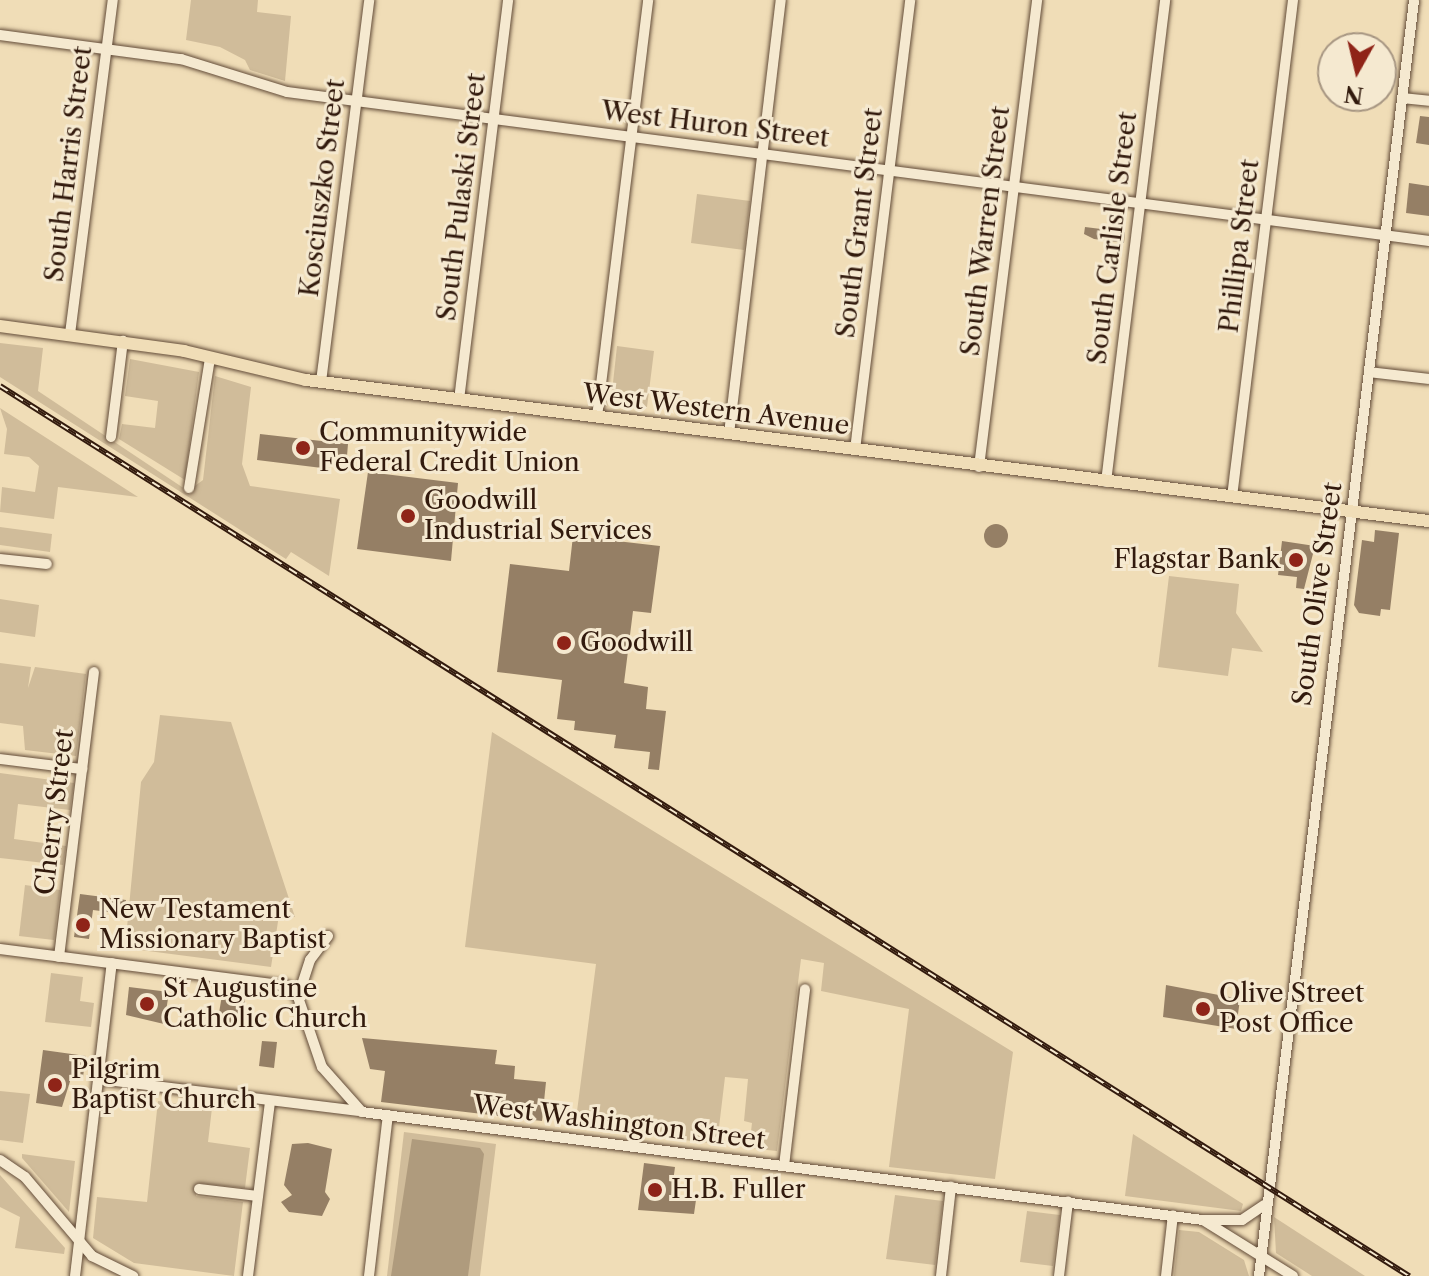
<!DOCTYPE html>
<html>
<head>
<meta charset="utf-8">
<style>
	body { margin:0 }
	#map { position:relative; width:1429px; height:1276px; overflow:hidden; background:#f0ddb7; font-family:"Libre Caslon Text",serif }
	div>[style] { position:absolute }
	.green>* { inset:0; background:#d0bc9a }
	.water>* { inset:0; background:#af9b7d }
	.building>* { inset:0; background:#957f65 }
	.round { border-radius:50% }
	.roads { filter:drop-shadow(0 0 2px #624b38) drop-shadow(0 0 2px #624b38) }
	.minor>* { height:10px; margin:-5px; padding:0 5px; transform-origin:5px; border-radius:5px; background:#f5e9d0 }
	.major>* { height:12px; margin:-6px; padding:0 6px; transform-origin:6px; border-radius:6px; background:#f0ddb7 }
	.rail>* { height:6px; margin-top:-3px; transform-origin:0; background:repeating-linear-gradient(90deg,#f5e9d0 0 9px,#321a0d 0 18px); box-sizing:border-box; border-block:2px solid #321a0d }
	.dots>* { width:22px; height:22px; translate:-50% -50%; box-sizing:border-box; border:4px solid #f5e9d0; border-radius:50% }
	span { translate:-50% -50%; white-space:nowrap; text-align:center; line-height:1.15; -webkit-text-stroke:6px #f5e9d0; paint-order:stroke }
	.street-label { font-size:26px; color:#321a0d }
	.poi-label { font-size:26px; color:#321a0d }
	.left { translate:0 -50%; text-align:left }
	.right { translate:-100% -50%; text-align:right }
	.north { position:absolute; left:1317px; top:32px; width:80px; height:80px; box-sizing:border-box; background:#f5e9d0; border:2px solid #a79682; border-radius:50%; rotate:188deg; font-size:22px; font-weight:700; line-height:32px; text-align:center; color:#321a0d }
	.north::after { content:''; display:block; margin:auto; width:28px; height:36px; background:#8f2418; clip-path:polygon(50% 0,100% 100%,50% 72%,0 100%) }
</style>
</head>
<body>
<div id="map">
	<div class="green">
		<i style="clip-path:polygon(191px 0,258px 0,257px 12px,291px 16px,285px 81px,250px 70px,245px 60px,220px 47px,186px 40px)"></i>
		<i style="clip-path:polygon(697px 194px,750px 201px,744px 250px,691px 243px)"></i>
		<i style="clip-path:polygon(0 343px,43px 348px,38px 391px,188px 491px,203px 480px,215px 376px,251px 387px,242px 464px,250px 486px,340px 499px,329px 576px,291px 552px,286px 559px,0 377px)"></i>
		<i style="clip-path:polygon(617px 346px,654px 351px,647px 407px,611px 401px)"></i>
		<i style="clip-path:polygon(130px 359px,199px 372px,185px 480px,119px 439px,122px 424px,155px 428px,158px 401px,125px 396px)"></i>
		<i style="clip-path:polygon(0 408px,138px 497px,58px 487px,54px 519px,0 512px,2px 487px,35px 492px,39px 466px,29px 457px,4px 454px,7px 429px)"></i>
		<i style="clip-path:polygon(0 527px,52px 534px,50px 552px,0 545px)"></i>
		<i style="clip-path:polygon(1169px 576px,1239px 584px,1236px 613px,1263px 652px,1232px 648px,1228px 676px,1158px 667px)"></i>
		<i style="clip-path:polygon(0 599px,39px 605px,35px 637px,0 632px)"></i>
		<i style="clip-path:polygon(0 663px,31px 667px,28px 688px,35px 667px,86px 674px,76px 756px,25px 750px,23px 726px,0 723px)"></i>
		<i style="clip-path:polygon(160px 715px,231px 722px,295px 917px,279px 915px,271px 967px,125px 948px,141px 782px,154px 762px)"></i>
		<i style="clip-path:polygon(492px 732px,1013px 1052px,995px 1179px,889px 1167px,909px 1009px,821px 991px,824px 963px,801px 959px,777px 1151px,749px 1148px,752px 1123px,744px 1121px,748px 1079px,725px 1077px,717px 1144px,575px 1127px,596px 964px,465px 947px)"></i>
		<i style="clip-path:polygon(0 773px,74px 783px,70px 810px,18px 804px,14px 839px,66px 846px,63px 865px,0 858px)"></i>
		<i style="clip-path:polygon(25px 885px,60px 890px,54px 940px,19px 936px)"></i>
		<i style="clip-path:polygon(51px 973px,83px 977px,80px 1001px,94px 1003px,91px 1027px,45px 1022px)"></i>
		<i style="clip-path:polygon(0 1091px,30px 1094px,23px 1143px,0 1140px)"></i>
		<i style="clip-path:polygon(158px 1101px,212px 1108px,208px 1142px,250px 1148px,245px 1188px,198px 1183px,196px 1196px,243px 1202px,234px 1276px,134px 1263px,93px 1238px,97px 1197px,147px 1202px)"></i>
		<i style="clip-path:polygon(404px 1132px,496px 1144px,480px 1276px,387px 1276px)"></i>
		<i style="clip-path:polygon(1133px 1134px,1243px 1204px,1241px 1211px,1125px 1196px)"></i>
		<i style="clip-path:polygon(22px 1154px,75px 1161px,69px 1212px,22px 1158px)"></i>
		<i style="clip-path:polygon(0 1175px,65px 1248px,64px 1254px,15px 1248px,20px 1217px,0 1207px)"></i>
		<i style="clip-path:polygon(895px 1195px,943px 1201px,935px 1265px,886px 1259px)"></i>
		<i style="clip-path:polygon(1027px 1211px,1060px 1215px,1053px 1266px,1020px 1262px)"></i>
		<i style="clip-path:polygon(1274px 1217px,1365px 1276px,1312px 1276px,1276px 1253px)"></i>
		<i style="clip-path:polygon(1179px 1230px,1199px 1232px,1244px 1260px,1249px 1276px,1174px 1276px)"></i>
	</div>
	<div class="water">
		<i style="clip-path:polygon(412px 1139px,480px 1148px,484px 1154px,468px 1276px,391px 1276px)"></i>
	</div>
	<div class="building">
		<i style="clip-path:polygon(1420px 116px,1429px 117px,1429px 145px,1416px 143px)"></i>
		<i style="clip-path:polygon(1409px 183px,1429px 186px,1429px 216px,1406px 213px)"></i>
		<i style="clip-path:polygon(1085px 227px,1125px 232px,1124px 243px,1094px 239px,1084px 234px)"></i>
		<i style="clip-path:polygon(260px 434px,348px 444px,347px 456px,324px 453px,322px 468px,257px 460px)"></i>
		<i style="clip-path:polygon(368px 472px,458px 483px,451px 561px,357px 549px)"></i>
		<i class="round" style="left:984px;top:524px;width:24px;height:24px"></i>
		<i style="clip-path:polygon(1375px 530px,1399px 533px,1390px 610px,1381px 609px,1380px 616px,1359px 613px,1354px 605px,1362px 540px,1374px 542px)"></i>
		<i style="clip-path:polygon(573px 536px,660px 546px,651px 613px,633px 611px,624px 683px,648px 687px,646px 709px,666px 711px,659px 770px,648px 769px,650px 752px,614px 748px,616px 735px,574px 730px,575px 721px,557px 719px,562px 680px,497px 672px,510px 564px,569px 571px)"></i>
		<i style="clip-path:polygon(1282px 541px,1315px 546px,1304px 589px,1296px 588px,1297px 577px,1278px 575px)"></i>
		<i style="clip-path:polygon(80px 894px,126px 900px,124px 914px,93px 910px,89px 939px,74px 937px)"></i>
		<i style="clip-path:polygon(1166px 985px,1240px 999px,1236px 1029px,1163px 1017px)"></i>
		<i style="clip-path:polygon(129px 987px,169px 992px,164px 1024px,126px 1015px)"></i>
		<i style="clip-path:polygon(222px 995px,245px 998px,242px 1028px,217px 1025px)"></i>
		<i style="clip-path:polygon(362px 1038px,497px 1050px,495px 1064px,515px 1066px,514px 1079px,546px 1082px,542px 1121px,381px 1102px,385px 1071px,370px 1069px)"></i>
		<i style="clip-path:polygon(262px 1041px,277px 1042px,274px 1068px,259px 1066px)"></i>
		<i style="clip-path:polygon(43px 1050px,86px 1056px,83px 1077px,72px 1075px,62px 1107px,36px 1103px)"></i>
		<i style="clip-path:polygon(308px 1143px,332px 1149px,325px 1192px,330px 1199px,322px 1216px,289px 1212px,281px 1202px,292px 1195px,284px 1185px,292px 1144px)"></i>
		<i style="clip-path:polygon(644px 1163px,675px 1167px,671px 1197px,696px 1200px,694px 1214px,638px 1210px)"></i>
	</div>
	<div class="roads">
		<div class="minor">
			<i style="left:0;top:35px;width:183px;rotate:7.6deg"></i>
			<i style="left:181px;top:59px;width:111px;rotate:17.3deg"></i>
			<i style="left:287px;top:92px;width:1152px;rotate:7.43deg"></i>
			<i style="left:1402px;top:98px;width:27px;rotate:6deg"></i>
			<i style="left:70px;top:334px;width:337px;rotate:-82.7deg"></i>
			<i style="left:1369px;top:372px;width:60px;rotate:6.7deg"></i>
			<i style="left:321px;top:382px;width:385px;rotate:-82.8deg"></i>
			<i style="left:459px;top:400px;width:403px;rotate:-83deg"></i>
			<i style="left:597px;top:417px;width:420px;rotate:-83deg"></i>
			<i style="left:729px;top:434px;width:437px;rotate:-83.2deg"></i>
			<i style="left:111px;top:437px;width:97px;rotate:-82.9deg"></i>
			<i style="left:855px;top:450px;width:453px;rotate:-83deg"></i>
			<i style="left:979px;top:467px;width:471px;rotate:-82.9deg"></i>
			<i style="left:1106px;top:482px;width:486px;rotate:-83deg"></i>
			<i style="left:189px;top:488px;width:132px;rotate:-80.8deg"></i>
			<i style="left:1232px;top:497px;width:501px;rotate:-83deg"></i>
			<i style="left:0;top:559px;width:47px;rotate:6.1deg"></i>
			<i style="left:0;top:759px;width:83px;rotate:7deg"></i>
			<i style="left:0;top:949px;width:290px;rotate:7.3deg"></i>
			<i style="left:288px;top:986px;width:15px;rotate:48deg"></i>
			<i style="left:298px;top:997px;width:74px;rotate:71.1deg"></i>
			<i style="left:322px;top:1067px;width:60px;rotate:48.4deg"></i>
			<i style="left:362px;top:1112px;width:848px;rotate:7.32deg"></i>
			<i style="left:1203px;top:1220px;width:106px;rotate:31.9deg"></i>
			<i style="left:59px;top:957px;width:287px;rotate:-83deg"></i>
			<i style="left:298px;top:997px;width:39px;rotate:-72deg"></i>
			<i style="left:310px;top:960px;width:30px;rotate:-53deg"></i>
			<i style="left:98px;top:1079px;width:262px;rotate:7deg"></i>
			<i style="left:0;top:1160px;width:30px;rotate:34deg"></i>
			<i style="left:25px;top:1177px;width:104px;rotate:49.7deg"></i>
			<i style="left:92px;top:1256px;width:46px;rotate:26deg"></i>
			<i style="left:784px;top:1166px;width:178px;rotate:-83.2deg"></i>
			<i style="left:199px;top:1189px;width:59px;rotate:6.8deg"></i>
			<i style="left:1205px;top:1220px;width:37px"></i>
			<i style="left:1242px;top:1220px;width:27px;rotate:-34deg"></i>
			<i style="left:75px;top:1276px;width:315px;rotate:-83.3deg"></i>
			<i style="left:248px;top:1276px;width:176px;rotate:-82.8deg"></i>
			<i style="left:369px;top:1276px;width:162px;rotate:-83.3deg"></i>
			<i style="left:941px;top:1276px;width:90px;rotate:-83.6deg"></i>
			<i style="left:1059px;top:1276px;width:75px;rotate:-83.1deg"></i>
			<i style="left:1166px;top:1276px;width:61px;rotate:-83.5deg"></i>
			<i style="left:1259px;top:1276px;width:1285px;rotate:-83.07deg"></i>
		</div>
		<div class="major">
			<i style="left:0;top:326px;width:186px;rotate:7.7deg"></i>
			<i style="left:184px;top:351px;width:125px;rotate:13.4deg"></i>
			<i style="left:306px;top:380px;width:1132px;rotate:7.16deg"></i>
		</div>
	</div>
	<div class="rail">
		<i style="left:0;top:386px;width:1667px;rotate:32.28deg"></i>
	</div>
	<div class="dots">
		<i style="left:303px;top:448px;background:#8f2418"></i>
		<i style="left:408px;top:516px;background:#8f2418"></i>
		<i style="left:1296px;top:560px;background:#8f2418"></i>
		<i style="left:564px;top:643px;background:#8f2418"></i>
		<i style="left:83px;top:925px;background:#8f2418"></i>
		<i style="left:147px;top:1004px;background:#8f2418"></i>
		<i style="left:1203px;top:1009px;background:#8f2418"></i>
		<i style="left:55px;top:1085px;background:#8f2418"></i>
		<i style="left:655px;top:1190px;background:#8f2418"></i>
	</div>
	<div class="street-label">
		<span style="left:715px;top:125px;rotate:7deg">West Huron Street</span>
		<span style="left:69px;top:164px;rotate:-83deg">South Harris Street</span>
		<span style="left:323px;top:188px;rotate:-83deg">Kosciuszko Street</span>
		<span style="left:462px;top:197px;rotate:-83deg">South Pulaski Street</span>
		<span style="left:860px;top:223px;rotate:-83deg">South Grant Street</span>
		<span style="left:986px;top:231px;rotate:-83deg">South Warren Street</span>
		<span style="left:1113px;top:238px;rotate:-83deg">South Carlisle Street</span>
		<span style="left:1240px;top:246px;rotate:-83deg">Phillipa Street</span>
		<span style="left:716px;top:410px;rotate:7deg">West Western Avenue</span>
		<span style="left:1318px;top:594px;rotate:-82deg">South Olive Street</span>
		<span style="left:55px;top:812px;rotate:-83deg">Cherry Street</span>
		<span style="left:619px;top:1123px;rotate:7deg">West Washington Street</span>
	</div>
	<div class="poi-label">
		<span class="left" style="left:319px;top:448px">Communitywide<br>Federal Credit Union</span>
		<span class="left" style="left:424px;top:516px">Goodwill<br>Industrial Services</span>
		<span class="right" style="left:1280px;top:560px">Flagstar Bank</span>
		<span class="left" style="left:580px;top:643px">Goodwill</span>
		<span class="left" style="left:99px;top:925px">New Testament<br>Missionary Baptist</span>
		<span class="left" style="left:163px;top:1004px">St Augustine<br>Catholic Church</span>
		<span class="left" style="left:1219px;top:1009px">Olive Street<br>Post Office</span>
		<span class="left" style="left:71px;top:1085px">Pilgrim<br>Baptist Church</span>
		<span class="left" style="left:671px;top:1190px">H.B. Fuller</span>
	</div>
	<div class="north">N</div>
</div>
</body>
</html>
